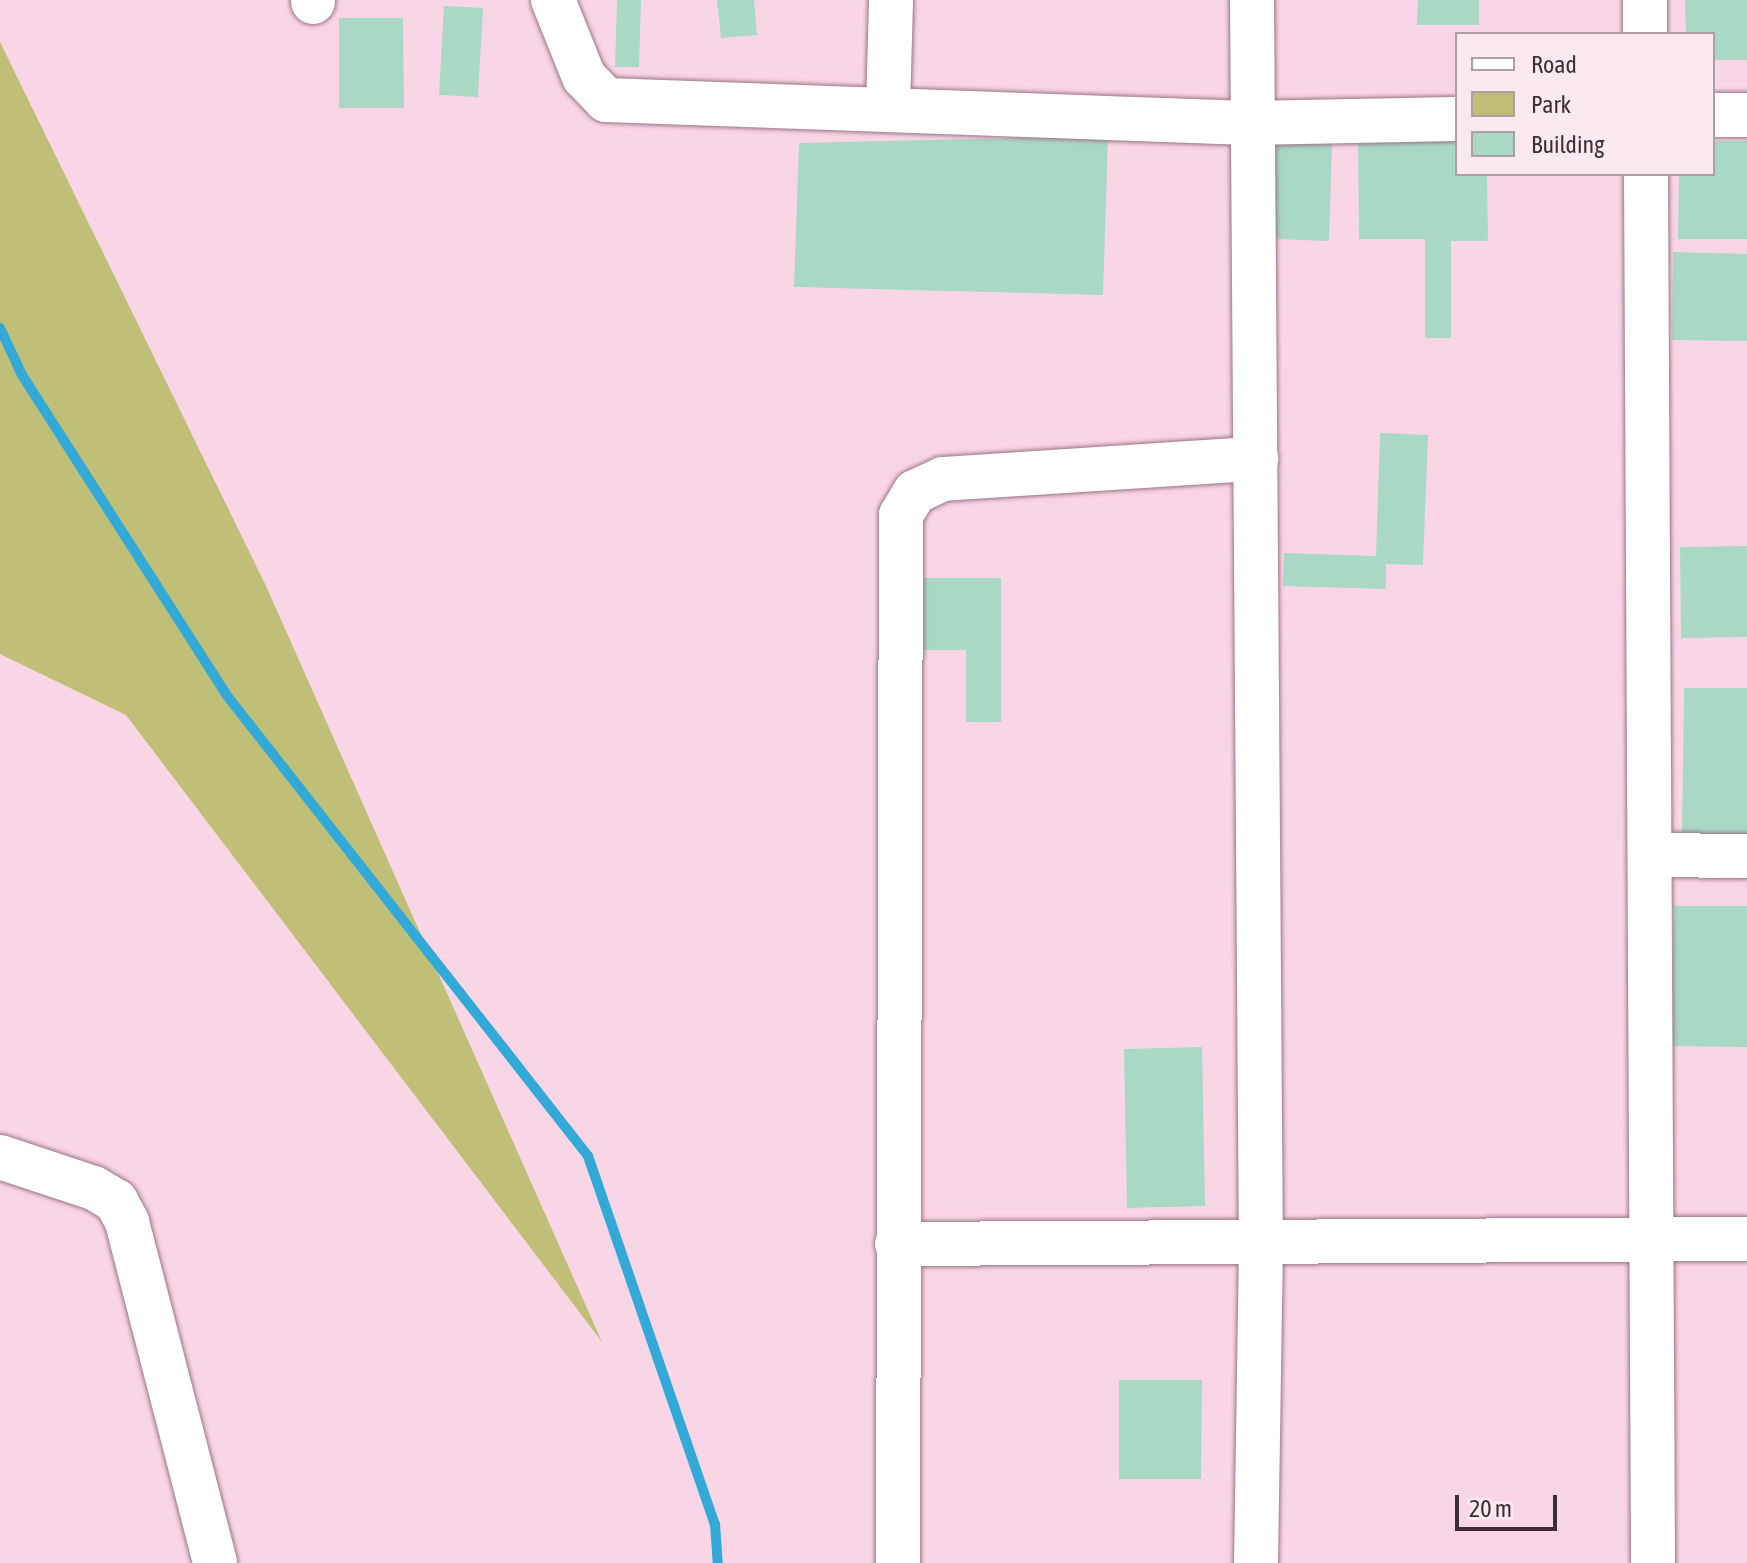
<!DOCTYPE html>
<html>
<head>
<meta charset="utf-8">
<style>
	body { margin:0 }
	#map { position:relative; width:1747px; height:1563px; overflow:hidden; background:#f9d6e6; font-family:"Asap Condensed",sans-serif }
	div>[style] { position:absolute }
	.green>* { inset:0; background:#bfbf78 }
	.stream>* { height:10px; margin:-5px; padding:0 5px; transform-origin:5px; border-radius:5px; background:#32a9d6 }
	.building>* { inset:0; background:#a9d8c5 }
	.roads { filter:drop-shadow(0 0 2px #9b7487) drop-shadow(0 0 2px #9b7487) }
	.minor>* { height:44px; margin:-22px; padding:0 22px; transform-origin:22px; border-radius:22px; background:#fff }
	span { translate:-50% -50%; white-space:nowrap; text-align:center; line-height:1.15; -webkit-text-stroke:8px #fbe9f1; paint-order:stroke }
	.legend { position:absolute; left:1455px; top:32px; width:260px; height:144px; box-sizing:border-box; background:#fbe9f1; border:2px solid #af9ea6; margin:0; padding:10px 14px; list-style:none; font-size:24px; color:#3e2d35 }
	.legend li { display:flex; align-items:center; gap:16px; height:40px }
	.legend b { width:40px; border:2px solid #af9ea6 }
	.scale { position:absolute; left:1455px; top:1495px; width:102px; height:36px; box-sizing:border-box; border:4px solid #3e2d35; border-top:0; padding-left:10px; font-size:24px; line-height:28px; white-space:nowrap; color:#3e2d35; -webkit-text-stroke:6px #fbe9f1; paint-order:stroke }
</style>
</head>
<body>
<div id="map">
	<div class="green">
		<i style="clip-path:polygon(0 42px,266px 586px,602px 1342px,126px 715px,0 654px)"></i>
	</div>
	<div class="stream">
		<i style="left:0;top:328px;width:52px;rotate:64.9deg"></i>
		<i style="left:22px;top:375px;width:377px;rotate:57.4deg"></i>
		<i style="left:225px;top:693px;width:588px;rotate:51.9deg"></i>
		<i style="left:588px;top:1156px;width:389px;rotate:71deg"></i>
		<i style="left:715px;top:1524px;width:39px;rotate:86deg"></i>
	</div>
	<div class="building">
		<i style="clip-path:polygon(617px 0,641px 0,639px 67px,615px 67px)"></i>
		<i style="clip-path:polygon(717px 0,754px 0,757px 35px,721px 38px)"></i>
		<i style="clip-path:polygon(1418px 0,1479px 0,1479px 25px,1417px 25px)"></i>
		<i style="clip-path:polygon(1685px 0,1747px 0,1747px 60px,1713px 60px,1713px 34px,1686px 34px)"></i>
		<i style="clip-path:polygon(444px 6px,483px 8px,478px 97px,439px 95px)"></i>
		<i style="clip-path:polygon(339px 18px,403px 18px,404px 108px,339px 108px)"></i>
		<i style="clip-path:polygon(1457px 135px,1457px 174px,1487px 174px,1488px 241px,1451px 241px,1451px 338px,1425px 338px,1425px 239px,1359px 239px,1358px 136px)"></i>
		<i style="clip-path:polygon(1108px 136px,1103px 295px,794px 287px,799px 143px)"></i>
		<i style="clip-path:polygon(1713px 141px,1747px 141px,1747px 239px,1678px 239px,1679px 174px,1713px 174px)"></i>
		<i style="clip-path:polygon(1276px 143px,1332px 144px,1329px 241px,1274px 239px)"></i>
		<i style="clip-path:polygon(1673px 252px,1747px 254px,1747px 341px,1672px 340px)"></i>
		<i style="clip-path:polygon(1380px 433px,1428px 435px,1423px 565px,1386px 564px,1386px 589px,1283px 586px,1284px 553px,1376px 556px)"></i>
		<i style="clip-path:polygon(1747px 546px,1747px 637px,1681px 638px,1680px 547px)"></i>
		<i style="clip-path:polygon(914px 578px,1001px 578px,1001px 722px,966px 722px,966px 650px,914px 650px)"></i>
		<i style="clip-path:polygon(1684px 688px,1747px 688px,1747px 836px,1682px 835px)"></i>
		<i style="clip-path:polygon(1674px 906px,1747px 906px,1747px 1047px,1672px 1046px)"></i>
		<i style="clip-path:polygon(1202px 1047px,1205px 1206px,1127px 1208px,1124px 1049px)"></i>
		<i style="clip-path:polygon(1119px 1380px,1202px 1380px,1201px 1479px,1119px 1479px)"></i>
	</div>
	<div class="roads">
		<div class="minor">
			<i style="left:313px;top:0;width:2px;rotate:90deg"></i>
			<i style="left:553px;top:0;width:83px;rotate:68.1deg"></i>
			<i style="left:584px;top:77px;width:32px;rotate:46deg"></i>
			<i style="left:606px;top:100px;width:643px;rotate:2.05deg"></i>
			<i style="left:1249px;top:123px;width:208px;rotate:-1.1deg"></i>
			<i style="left:1252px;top:0;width:1245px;rotate:89.59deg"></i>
			<i style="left:1261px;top:1245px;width:318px;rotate:90.9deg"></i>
			<i style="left:1645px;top:0;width:34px;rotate:90deg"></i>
			<i style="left:888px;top:109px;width:109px;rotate:-88.4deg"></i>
			<i style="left:1713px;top:115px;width:34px"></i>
			<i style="left:1646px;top:174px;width:1389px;rotate:89.71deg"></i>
			<i style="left:1651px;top:855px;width:96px;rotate:0.6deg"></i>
			<i style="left:0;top:1157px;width:99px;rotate:18.3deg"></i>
			<i style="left:94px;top:1188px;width:26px;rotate:31deg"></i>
			<i style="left:116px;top:1201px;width:24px;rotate:62deg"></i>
			<i style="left:127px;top:1222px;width:352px;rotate:75.5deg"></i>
			<i style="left:897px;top:1244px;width:850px;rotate:-0.34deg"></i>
			<i style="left:898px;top:1563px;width:1048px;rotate:-89.84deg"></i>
			<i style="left:901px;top:515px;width:27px;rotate:-59deg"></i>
			<i style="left:915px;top:492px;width:31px;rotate:-25deg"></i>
			<i style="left:943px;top:479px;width:314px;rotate:-3.7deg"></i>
		</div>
	</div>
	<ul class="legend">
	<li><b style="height:10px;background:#fff"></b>Road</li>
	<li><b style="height:22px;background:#bfbf78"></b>Park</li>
	<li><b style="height:22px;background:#a9d8c5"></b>Building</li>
	</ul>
	<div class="scale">20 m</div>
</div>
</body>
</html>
